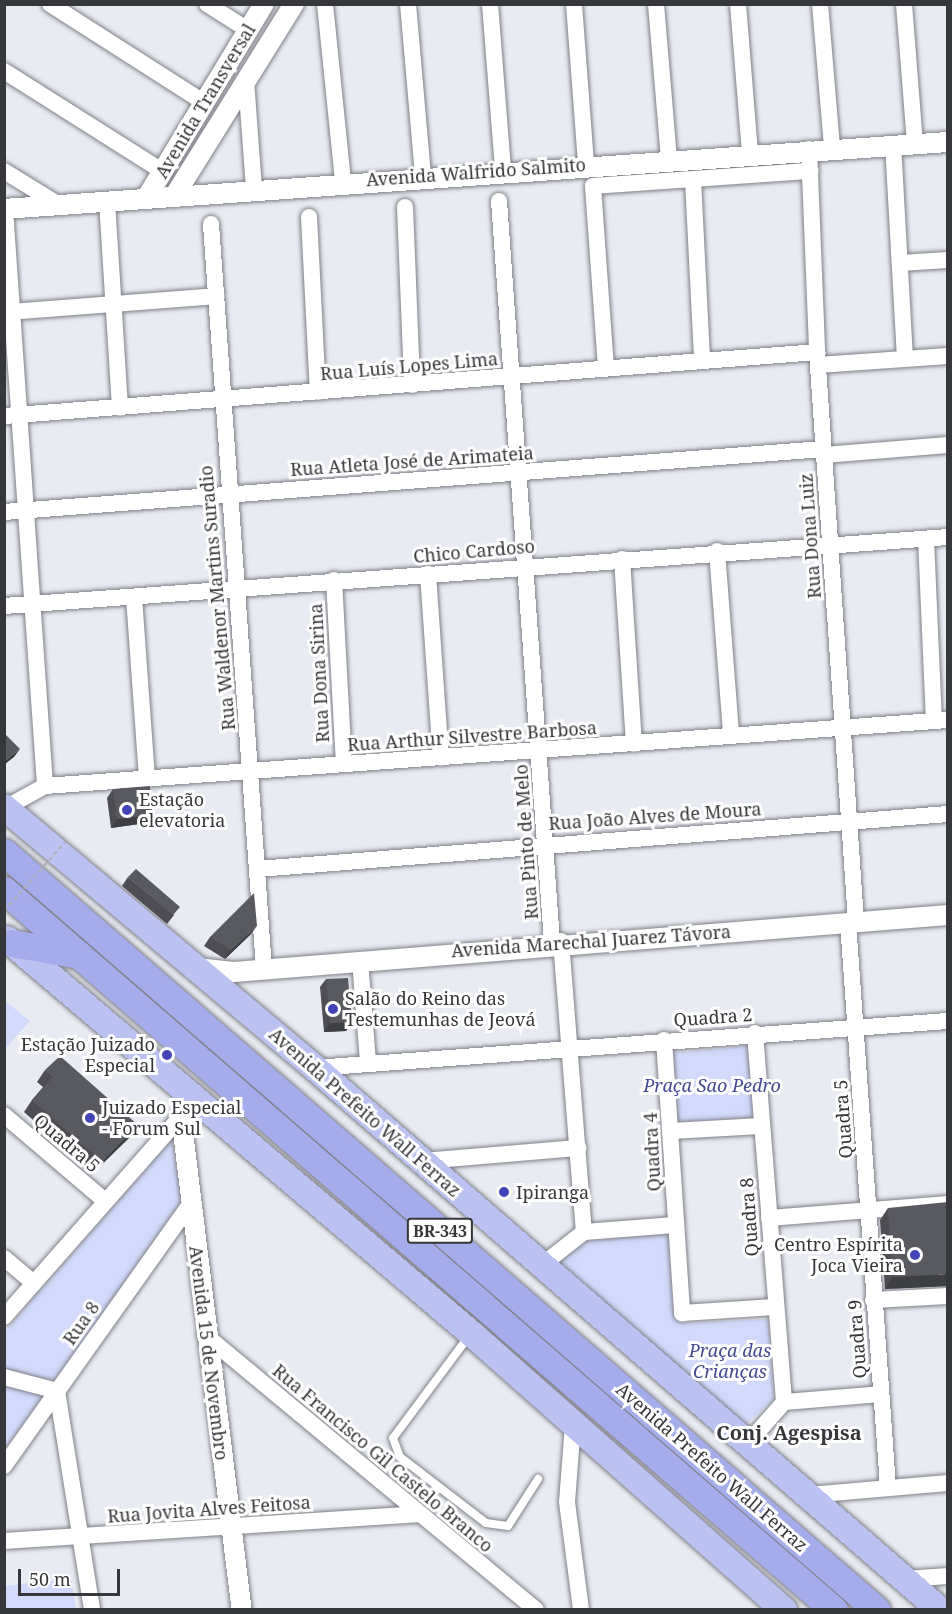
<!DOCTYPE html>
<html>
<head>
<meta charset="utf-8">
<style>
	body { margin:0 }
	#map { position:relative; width:952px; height:1614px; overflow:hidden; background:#e9ebf2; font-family:"Noto Serif",serif }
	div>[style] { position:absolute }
	.green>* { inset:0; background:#d2d9fb }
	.roads { filter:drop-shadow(0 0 2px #7f8087) drop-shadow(0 0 2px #7f8087) }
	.service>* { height:8px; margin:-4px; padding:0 4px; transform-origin:4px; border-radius:4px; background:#fff }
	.minor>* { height:16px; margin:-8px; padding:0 8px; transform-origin:8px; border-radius:8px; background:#fff }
	.tertiary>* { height:20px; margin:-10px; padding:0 10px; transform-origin:10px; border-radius:10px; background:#fff }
	.primary>* { height:26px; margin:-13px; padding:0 13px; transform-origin:13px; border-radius:13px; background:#bbc1f1 }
	.trunk>* { height:27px; margin:-13.5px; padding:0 13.5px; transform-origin:13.5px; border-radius:13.5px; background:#a4acec }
	.path-bridge>* { height:2px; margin-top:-1px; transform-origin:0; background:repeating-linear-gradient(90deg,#afb0b6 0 4.5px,transparent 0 7.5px) }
	.wall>* { inset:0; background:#4d4d53 }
	.shaded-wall>* { inset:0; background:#3e3f43 }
	.building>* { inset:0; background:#595a60 }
	.dots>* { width:16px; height:16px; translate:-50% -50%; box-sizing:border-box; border:3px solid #fff; border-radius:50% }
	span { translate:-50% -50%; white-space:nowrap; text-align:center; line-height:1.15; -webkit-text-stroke:6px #fff; paint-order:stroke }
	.shield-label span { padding:2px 4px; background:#fff; border:2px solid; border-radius:4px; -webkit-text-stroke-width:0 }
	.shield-label { font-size:16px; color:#36373a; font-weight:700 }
	.street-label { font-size:18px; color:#36373a }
	.poi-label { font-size:18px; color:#36373a }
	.left { translate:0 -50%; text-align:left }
	.right { translate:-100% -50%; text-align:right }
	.park-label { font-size:18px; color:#454b92; font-style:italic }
	.neighbourhood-label { font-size:20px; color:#36373a; font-weight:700 }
	.frame { position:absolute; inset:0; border:6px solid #36373a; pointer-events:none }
	.scale { position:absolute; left:18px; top:1569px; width:102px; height:27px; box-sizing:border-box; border:3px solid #36373a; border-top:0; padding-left:8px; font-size:18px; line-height:21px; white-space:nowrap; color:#36373a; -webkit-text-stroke:4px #fff; paint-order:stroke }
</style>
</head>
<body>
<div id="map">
	<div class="green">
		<i style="clip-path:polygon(4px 1000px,30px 1021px,5px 1049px,4px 1049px)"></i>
		<i style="clip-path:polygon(748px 1046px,755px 1117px,676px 1124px,669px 1053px)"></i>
		<i style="clip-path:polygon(172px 1139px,182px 1208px,5px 1449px,5px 1331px)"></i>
		<i style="clip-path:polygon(670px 1233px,682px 1323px,768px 1319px,774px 1399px,744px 1426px,557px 1261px,585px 1241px)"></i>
		<i style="clip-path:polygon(71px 1578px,76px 1609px,5px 1609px,5px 1586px)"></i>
	</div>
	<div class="roads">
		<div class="service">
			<i style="left:469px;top:1336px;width:127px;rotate:126.7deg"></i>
			<i style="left:393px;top:1438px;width:20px;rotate:70deg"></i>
			<i style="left:400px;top:1457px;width:108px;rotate:37.5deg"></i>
			<i style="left:486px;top:1523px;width:22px;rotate:8deg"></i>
			<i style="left:508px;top:1526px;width:56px;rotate:-57.4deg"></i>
		</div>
		<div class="minor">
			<i style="left:50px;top:4px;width:182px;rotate:32.6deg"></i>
			<i style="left:207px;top:4px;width:49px;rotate:32.4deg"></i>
			<i style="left:325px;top:4px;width:179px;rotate:84.2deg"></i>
			<i style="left:408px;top:4px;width:173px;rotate:85deg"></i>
			<i style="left:490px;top:4px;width:168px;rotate:85.5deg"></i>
			<i style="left:574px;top:4px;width:160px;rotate:85.7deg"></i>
			<i style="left:656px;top:4px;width:155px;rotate:85.2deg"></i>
			<i style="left:738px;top:4px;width:148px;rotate:85.4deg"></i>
			<i style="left:820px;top:4px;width:144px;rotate:85.2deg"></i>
			<i style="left:904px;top:4px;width:139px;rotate:85.5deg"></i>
			<i style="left:4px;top:71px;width:187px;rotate:32.3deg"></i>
			<i style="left:246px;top:80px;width:109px;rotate:85.8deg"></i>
			<i style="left:893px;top:144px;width:215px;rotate:86.8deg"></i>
			<i style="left:809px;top:149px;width:203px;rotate:87.7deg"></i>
			<i style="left:817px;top:352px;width:570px;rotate:86.08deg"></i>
			<i style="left:4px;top:171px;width:61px;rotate:31.6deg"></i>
			<i style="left:693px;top:180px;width:180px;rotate:87.1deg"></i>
			<i style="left:107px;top:201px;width:207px;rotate:86.4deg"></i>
			<i style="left:499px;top:201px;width:743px;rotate:85.91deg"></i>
			<i style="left:405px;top:207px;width:178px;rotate:87.7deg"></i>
			<i style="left:5px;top:209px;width:578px;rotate:86.03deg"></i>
			<i style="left:309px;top:217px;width:175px;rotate:87.1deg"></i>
			<i style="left:211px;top:224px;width:747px;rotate:85.93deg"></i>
			<i style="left:900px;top:263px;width:48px;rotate:-3.6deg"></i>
			<i style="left:9px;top:312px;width:208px;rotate:-4.4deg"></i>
			<i style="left:818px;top:365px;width:130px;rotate:-4deg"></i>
			<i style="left:606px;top:368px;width:182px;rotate:-94.1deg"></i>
			<i style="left:593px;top:186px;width:218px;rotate:-4deg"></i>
			<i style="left:4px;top:416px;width:816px;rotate:-4.5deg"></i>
			<i style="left:824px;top:455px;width:124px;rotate:-4.6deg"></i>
			<i style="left:4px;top:512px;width:821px;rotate:-4.4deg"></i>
			<i style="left:926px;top:539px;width:182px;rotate:87.5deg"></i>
			<i style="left:717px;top:551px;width:185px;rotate:85.6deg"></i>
			<i style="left:622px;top:559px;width:185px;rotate:86.3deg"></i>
			<i style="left:428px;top:574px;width:184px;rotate:86deg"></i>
			<i style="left:334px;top:580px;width:184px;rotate:86.9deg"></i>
			<i style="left:134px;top:597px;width:183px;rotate:85.9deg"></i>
			<i style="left:4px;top:606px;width:947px;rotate:-4.18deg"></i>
			<i style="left:5px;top:808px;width:46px;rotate:-28.8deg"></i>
			<i style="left:45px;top:786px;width:905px;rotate:-4.18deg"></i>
			<i style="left:258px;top:869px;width:692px;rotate:-4.56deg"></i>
			<i style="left:848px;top:922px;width:566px;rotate:85.95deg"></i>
			<i style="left:561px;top:941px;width:292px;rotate:85.5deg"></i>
			<i style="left:360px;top:960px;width:101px;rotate:85.5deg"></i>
			<i style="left:755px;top:1033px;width:370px;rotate:85.5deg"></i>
			<i style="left:664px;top:1040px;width:274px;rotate:86.2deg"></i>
			<i style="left:682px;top:1313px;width:93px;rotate:-3.7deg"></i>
			<i style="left:315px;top:1068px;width:635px;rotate:-4.25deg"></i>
			<i style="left:4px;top:1115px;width:133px;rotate:40.4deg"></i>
			<i style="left:670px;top:1131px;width:92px;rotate:-3.1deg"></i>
			<i style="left:422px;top:1161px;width:157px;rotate:-4.8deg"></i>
			<i style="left:769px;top:1218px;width:180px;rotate:-4.5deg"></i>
			<i style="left:4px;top:1258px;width:39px;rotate:40deg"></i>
			<i style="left:542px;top:1265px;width:53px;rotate:-38.2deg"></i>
			<i style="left:584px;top:1232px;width:91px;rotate:-4.4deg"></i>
			<i style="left:873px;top:1300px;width:75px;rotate:-3.1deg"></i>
			<i style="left:4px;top:1317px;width:268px;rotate:-48.6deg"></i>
			<i style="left:205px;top:1335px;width:430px;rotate:39.7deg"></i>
			<i style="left:4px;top:1377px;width:55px;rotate:14.8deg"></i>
			<i style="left:57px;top:1391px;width:222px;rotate:80.9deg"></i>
			<i style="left:573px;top:1424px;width:78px;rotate:94.4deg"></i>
			<i style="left:567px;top:1502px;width:109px;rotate:82.6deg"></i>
			<i style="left:748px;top:1443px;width:55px;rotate:-48.7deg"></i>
			<i style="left:784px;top:1402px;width:97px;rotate:-4.7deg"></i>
			<i style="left:4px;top:1466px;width:321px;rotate:-54.6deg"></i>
			<i style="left:808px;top:1495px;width:141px;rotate:-4.9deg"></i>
			<i style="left:4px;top:1541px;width:414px;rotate:-3.7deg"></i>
			<i style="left:905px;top:1579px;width:43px;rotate:-4deg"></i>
		</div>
		<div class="tertiary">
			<i style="left:175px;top:195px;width:225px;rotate:-58.1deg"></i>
			<i style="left:147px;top:197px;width:226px;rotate:-58.8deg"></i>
			<i style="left:4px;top:209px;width:946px;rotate:-4.06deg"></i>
			<i style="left:196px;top:968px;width:38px;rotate:6deg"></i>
			<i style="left:234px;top:972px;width:716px;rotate:-4.56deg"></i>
			<i style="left:196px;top:1101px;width:21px;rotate:135deg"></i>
			<i style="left:181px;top:1116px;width:498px;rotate:83deg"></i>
		</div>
		<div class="primary">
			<i style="left:4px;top:807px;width:406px;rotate:40deg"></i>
			<i style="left:315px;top:1068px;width:827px;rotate:40.93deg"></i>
			<i style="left:7px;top:939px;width:610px;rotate:40.35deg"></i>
			<i style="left:472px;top:1334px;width:417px;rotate:41.5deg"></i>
		</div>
		<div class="trunk">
			<i style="left:4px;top:852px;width:1156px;rotate:40.97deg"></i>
			<i style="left:4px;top:890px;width:1099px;rotate:40.94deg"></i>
			<i style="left:12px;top:943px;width:68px;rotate:10.2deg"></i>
		</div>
	</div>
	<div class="path-bridge">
		<i style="left:4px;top:911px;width:92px;rotate:-48.5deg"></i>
	</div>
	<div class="wall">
		<i style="clip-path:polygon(113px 789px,146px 823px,111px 828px,107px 798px)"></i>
		<i style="clip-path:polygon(128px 877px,174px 915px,167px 924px,122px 886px)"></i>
		<i style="clip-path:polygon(251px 934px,225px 959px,204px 946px,210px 937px)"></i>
		<i style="clip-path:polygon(326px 979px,352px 1022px,346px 1031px,324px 1032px,320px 987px)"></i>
		<i style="clip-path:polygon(45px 1070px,130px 1137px,93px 1173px,24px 1112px,32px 1100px,43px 1087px,37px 1082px)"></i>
		<i style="clip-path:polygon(888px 1208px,947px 1286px,885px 1289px,880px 1220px)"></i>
	</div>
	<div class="shaded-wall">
		<i style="clip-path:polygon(20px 749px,14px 757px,4px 765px,4px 761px)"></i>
		<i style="clip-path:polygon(152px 815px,146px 823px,111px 828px,117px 819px)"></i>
		<i style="clip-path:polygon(257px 926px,251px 934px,225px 959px,231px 950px)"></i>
		<i style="clip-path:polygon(352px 1022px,346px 1031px,324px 1032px,330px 1023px)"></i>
		<i style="clip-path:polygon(138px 1125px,130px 1137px,93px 1173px,102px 1162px)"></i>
		<i style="clip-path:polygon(948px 1274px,948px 1286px,885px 1289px,893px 1277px)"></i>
	</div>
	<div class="building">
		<i style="clip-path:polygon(4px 733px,20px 749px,4px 761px)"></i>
		<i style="clip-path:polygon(150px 786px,152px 815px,117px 819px,113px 789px)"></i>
		<i style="clip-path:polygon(136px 869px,180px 907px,173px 915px,128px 877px)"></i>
		<i style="clip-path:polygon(254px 893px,257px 926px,231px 950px,210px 937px)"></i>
		<i style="clip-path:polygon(348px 978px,352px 1022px,330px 1023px,326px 979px)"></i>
		<i style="clip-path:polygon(60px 1056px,138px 1125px,102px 1162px,32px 1100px,53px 1077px,45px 1070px)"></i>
		<i style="clip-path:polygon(948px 1202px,948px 1274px,893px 1277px,888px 1208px)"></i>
	</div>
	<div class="dots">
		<i style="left:127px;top:810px;background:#4343b8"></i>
		<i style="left:333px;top:1009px;background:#4343b8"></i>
		<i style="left:167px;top:1055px;background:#4343b8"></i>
		<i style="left:90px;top:1118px;background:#4343b8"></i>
		<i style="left:504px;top:1192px;background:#4343b8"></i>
		<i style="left:915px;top:1255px;background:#4343b8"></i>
	</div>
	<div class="shield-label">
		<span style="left:440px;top:1231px">BR-343</span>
	</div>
	<div class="street-label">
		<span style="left:205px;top:101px;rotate:-59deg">Avenida Transversal</span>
		<span style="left:476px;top:172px;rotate:-4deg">Avenida Walfrido Salmito</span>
		<span style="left:409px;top:366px;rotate:-5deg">Rua Luís Lopes Lima</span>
		<span style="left:412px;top:461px;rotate:-4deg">Rua Atleta José de Arimateia</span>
		<span style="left:810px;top:536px;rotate:-94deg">Rua Dona Luiz</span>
		<span style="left:474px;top:551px;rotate:-5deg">Chico Cardoso</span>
		<span style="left:217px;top:598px;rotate:-95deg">Rua Waldenor Martins Suradio</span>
		<span style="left:319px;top:673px;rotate:-93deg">Rua Dona Sirina</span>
		<span style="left:472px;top:736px;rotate:-4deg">Rua Arthur Silvestre Barbosa</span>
		<span style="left:655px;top:816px;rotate:-4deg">Rua João Alves de Moura</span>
		<span style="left:526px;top:842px;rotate:-94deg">Rua Pinto de Melo</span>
		<span style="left:591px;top:941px;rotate:-4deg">Avenida Marechal Juarez Távora</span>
		<span style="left:713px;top:1017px;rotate:-4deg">Quadra 2</span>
		<span style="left:365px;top:1112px;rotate:41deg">Avenida Prefeito Wall Ferraz</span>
		<span style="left:843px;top:1119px;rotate:-94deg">Quadra 5</span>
		<span style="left:67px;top:1143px;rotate:40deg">Quadra 5</span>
		<span style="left:652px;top:1152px;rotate:-93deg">Quadra 4</span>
		<span style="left:749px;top:1217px;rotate:-94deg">Quadra 8</span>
		<span style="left:81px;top:1323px;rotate:-55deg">Rua 8</span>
		<span style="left:857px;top:1339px;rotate:-94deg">Quadra 9</span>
		<span style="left:209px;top:1353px;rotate:83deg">Avenida 15 de Novembro</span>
		<span style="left:383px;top:1458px;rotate:40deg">Rua Francisco Gil Castelo Branco</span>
		<span style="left:712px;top:1467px;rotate:41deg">Avenida Prefeito Wall Ferraz</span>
		<span style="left:209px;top:1509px;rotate:-4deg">Rua Jovita Alves Feitosa</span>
	</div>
	<div class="poi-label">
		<span class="left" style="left:139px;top:810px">Estação<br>elevatoria</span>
		<span class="left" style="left:345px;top:1009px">Salão do Reino das<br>Testemunhas de Jeová</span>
		<span class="right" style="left:155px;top:1055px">Estação Juizado<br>Especial</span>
		<span class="left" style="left:102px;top:1118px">Juizado Especial<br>- Forum Sul</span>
		<span class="left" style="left:516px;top:1192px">Ipiranga</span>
		<span class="right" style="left:903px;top:1255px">Centro Espírita<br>Joca Vieira</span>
	</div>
	<div class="park-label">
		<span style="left:712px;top:1085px">Praça Sao Pedro</span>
		<span style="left:730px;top:1361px">Praça das<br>Crianças</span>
	</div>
	<div class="neighbourhood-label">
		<span style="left:789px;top:1432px">Conj. Agespisa</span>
	</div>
	<div class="frame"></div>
	<div class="scale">50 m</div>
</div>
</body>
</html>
